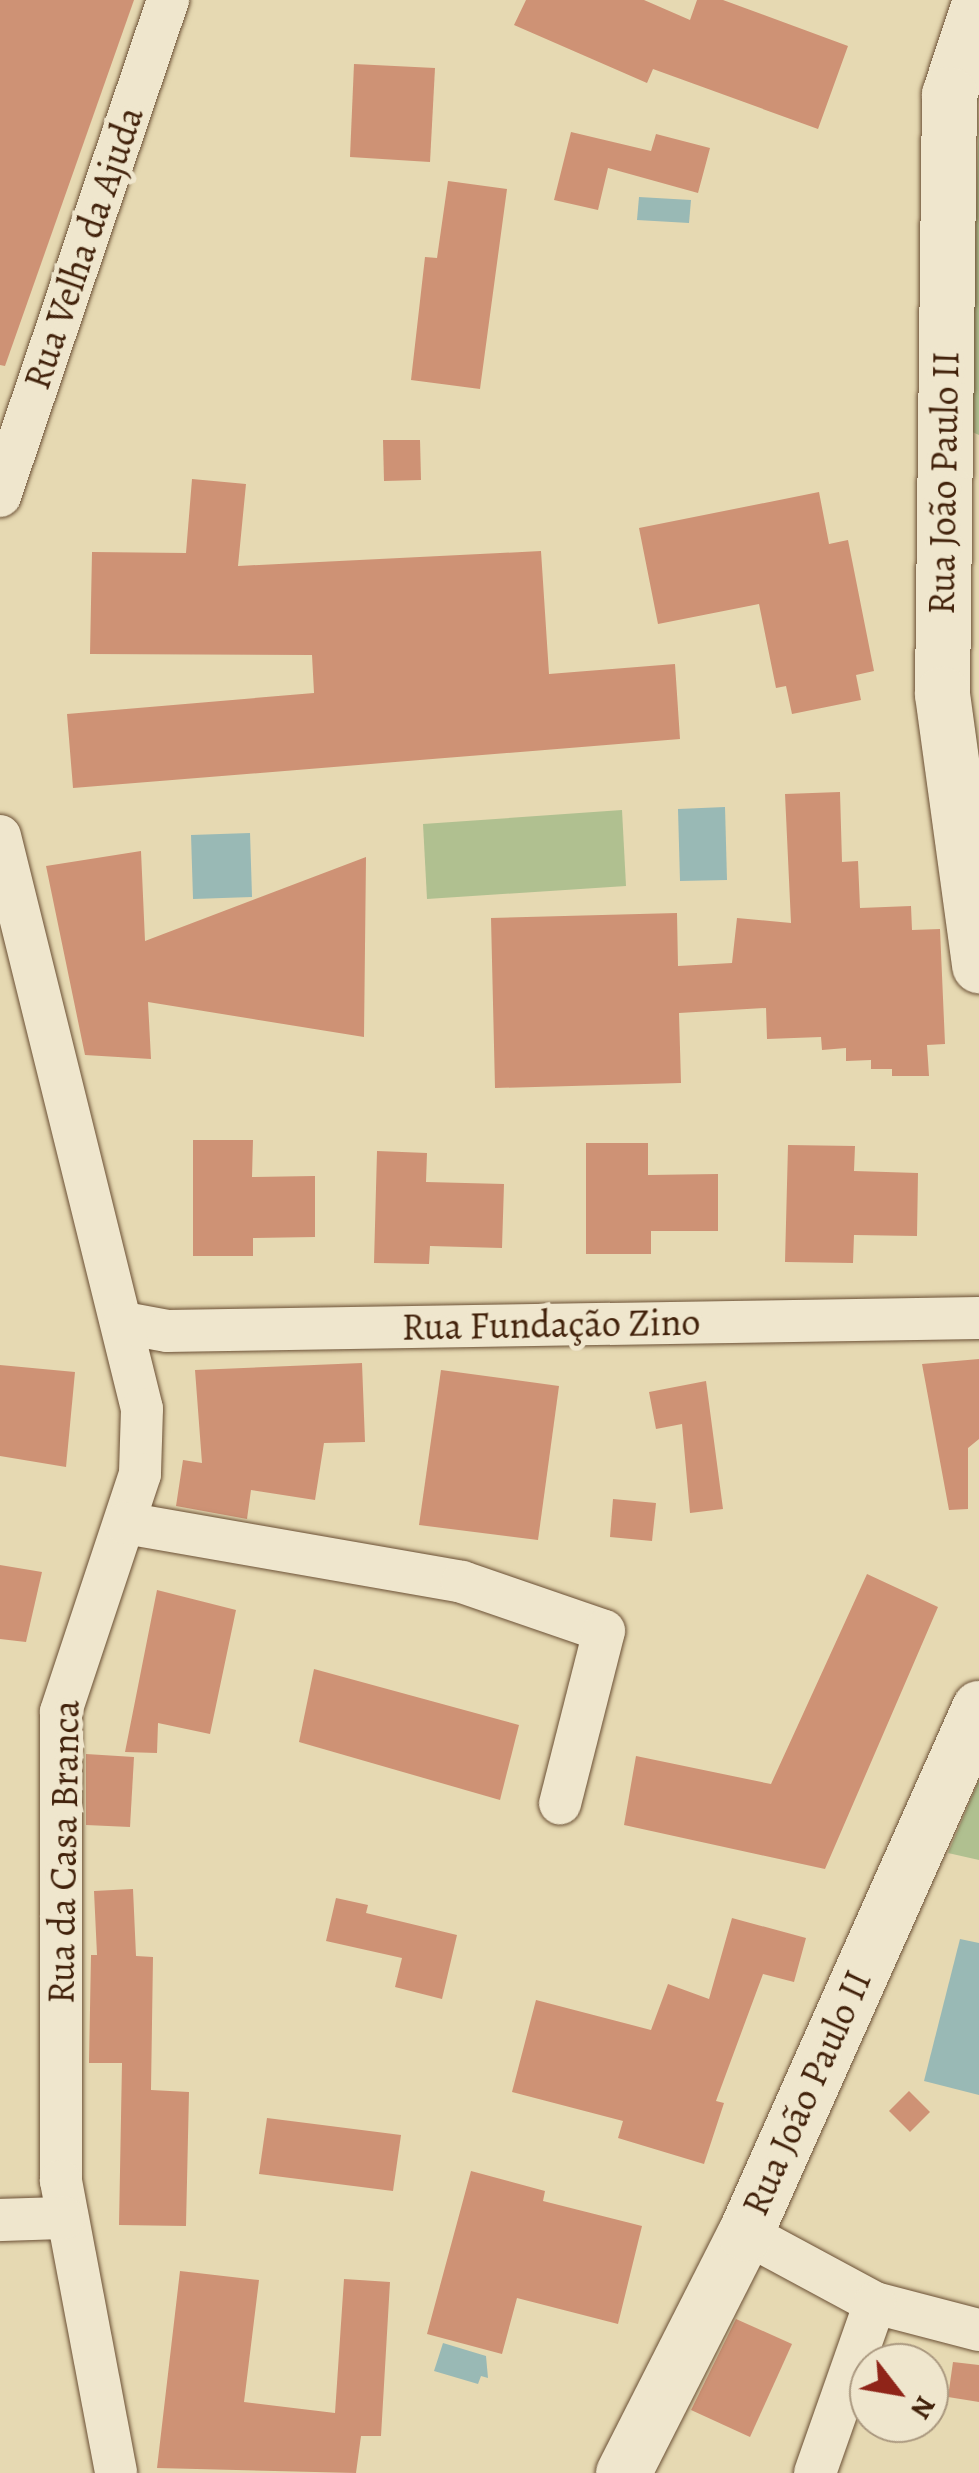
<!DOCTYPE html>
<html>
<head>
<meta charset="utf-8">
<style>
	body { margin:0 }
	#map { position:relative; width:979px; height:2473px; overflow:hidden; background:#e6d9b2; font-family:Alegreya,serif }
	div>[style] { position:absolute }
	.green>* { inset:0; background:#b0c090 }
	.water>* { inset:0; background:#99b9b5 }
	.building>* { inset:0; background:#ce9275 }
	.roads { filter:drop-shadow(0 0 2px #6b5035) drop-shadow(0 0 2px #6b5035) }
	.street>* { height:42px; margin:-21px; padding:0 21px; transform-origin:21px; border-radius:21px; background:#efe6cd }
	.secondary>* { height:55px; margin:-27.5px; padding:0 27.5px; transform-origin:27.5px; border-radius:27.5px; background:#efe6cd }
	span { translate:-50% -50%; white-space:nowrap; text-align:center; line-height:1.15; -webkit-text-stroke:10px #efe6cd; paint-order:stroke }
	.street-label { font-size:38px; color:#42220b }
	.north { position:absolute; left:849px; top:2343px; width:100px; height:100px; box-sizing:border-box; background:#efe6cd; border:2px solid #aa987f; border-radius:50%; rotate:121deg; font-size:28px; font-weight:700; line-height:40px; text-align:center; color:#42220b }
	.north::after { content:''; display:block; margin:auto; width:35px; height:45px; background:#8f2418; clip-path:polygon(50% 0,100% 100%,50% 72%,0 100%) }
</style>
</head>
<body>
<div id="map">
	<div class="green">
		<i style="clip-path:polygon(979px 112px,979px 435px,970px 431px)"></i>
		<i style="clip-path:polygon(622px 810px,626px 886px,427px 899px,423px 824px)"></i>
		<i style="clip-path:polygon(979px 1780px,979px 1860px,948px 1853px)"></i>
	</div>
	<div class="water">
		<i style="clip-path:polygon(639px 197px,691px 200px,689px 223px,637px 220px)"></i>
		<i style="clip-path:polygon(725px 807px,727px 880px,680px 881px,678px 809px)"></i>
		<i style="clip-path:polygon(250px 833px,252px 897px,193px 899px,191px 835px)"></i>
		<i style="clip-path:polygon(960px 1939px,979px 1943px,979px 2095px,924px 2081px)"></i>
		<i style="clip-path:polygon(443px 2343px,486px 2356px,488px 2378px,481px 2376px,478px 2384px,434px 2371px)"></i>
	</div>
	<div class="building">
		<i style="clip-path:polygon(0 0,134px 0,5px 366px,0 365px)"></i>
		<i style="clip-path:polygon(526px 0,644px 0,690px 20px,697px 0,723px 0,848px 46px,818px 129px,653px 69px,647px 83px,514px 25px)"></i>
		<i style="clip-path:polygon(354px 64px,435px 68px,430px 162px,350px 157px)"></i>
		<i style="clip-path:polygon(571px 132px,651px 151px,656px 134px,710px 148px,698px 193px,608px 168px,598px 210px,554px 200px)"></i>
		<i style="clip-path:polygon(448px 181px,507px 189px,480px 389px,411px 380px,425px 257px,437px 258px)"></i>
		<i style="clip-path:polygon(383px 440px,420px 440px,421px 480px,384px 481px)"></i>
		<i style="clip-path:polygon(192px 479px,246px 484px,238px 566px,541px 551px,549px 674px,675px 664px,680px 739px,73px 788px,67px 714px,314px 693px,312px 655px,90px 654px,92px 552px,186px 553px)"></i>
		<i style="clip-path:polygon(819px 492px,829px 544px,848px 540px,874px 671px,856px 675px,861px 700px,792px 714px,786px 686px,776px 688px,759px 604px,658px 624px,639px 528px)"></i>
		<i style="clip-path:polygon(840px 792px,842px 862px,858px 861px,860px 908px,911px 906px,912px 930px,940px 929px,945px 1044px,927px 1045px,929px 1076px,892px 1076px,892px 1069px,871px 1069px,871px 1060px,846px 1061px,846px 1048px,822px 1050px,821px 1037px,767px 1039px,766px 1008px,679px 1013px,681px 1083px,495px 1088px,491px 918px,677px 913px,678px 966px,732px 963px,737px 918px,791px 923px,785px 794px)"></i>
		<i style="clip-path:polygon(141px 851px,145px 941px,366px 857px,364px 1037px,148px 1002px,151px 1059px,85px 1055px,46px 866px)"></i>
		<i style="clip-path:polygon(193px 1140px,253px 1140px,252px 1177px,315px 1176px,315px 1237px,253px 1238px,253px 1256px,193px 1256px)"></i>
		<i style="clip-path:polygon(586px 1143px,648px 1143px,648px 1175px,718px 1174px,718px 1231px,651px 1231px,651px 1254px,586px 1254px)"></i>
		<i style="clip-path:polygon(788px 1145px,855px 1146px,854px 1171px,918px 1173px,917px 1236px,854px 1235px,853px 1263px,785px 1262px)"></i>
		<i style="clip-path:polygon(377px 1151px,427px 1153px,426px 1182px,504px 1184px,502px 1248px,430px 1246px,429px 1264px,374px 1263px)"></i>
		<i style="clip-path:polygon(979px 1359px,979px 1439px,968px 1448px,968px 1509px,949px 1510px,922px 1364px)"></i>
		<i style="clip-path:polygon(362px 1363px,365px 1442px,324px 1443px,315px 1500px,251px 1490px,247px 1519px,176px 1506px,183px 1460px,202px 1463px,195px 1370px)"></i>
		<i style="clip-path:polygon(0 1365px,75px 1372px,66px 1467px,0 1456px)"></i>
		<i style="clip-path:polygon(441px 1370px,559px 1386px,538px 1540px,419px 1525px)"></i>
		<i style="clip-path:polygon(706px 1381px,723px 1509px,690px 1513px,682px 1424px,656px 1429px,649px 1392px)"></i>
		<i style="clip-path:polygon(613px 1499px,656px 1503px,652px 1541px,610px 1537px)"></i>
		<i style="clip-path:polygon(0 1565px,42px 1572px,26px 1642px,0 1639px)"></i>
		<i style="clip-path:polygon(867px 1574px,938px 1607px,825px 1869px,624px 1825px,636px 1756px,771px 1784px)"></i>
		<i style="clip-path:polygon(157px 1590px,236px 1610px,210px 1734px,158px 1723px,157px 1753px,125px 1752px)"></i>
		<i style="clip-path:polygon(314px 1669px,519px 1725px,500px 1800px,299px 1742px)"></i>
		<i style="clip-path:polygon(86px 1754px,134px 1757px,130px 1827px,86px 1825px)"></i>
		<i style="clip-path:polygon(133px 1889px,136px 1956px,153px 1957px,151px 2090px,189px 2092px,186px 2226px,119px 2225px,122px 2063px,89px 2063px,91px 1955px,97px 1955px,94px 1891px)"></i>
		<i style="clip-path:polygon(336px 1898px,368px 1905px,366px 1913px,457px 1935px,442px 1999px,395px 1987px,402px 1958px,326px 1941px)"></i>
		<i style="clip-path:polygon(732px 1918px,806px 1938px,794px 1982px,763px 1974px,716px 2101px,724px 2103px,704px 2164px,618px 2138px,623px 2121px,512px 2092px,536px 2000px,651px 2030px,668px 1984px,709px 1999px)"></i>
		<i style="clip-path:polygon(909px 2091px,930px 2112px,910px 2132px,889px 2111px)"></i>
		<i style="clip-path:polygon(267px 2118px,401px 2135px,393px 2191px,259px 2174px)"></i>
		<i style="clip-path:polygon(471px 2171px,545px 2191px,543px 2201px,642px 2226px,618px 2324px,517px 2298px,502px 2354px,427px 2334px)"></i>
		<i style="clip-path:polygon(180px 2271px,259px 2280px,244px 2402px,335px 2413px,344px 2279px,390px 2282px,381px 2436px,361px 2436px,356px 2473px,157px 2468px)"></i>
		<i style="clip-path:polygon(736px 2319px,792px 2344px,750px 2437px,691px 2410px)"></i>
		<i style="clip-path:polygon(953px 2362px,979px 2365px,979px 2402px,948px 2397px)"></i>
	</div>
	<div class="roads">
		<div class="street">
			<i style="left:0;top:496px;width:524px;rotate:-71.29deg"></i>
			<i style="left:0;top:836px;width:590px;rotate:76.08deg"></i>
			<i style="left:142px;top:1409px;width:65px;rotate:91.8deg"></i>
			<i style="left:140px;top:1474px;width:251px;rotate:108.4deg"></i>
			<i style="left:61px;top:1712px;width:469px;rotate:90deg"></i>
			<i style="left:61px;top:2181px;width:297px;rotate:79.3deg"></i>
			<i style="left:124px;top:1323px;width:44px;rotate:10.5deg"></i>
			<i style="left:167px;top:1331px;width:812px;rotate:-0.92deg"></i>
			<i style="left:125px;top:1523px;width:342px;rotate:9.9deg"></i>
			<i style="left:462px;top:1582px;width:150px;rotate:19deg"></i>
			<i style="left:604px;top:1631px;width:178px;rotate:104.3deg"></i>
			<i style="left:0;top:2220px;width:64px;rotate:-1.8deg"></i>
			<i style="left:745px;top:2233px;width:148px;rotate:28.3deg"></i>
			<i style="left:875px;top:2303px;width:107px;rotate:14.6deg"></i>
			<i style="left:815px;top:2473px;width:180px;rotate:-70.6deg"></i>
		</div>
		<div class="secondary">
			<i style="left:979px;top:3px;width:96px;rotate:108.2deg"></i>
			<i style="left:949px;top:94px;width:600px;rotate:90.67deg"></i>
			<i style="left:942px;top:694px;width:274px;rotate:82.2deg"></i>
			<i style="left:623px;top:2473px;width:269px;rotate:-63.1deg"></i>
			<i style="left:745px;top:2233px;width:575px;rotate:-65.98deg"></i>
		</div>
	</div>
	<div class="street-label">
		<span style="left:84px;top:248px;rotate:-71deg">Rua Velha da Ajuda</span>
		<span style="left:944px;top:483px;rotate:-89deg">Rua João Paulo II</span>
		<span style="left:551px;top:1325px;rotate:-1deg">Rua Fundação Zino</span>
		<span style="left:64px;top:1852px;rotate:-89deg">Rua da Casa Branca</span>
		<span style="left:807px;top:2093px;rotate:-66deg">Rua João Paulo II</span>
	</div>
	<div class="north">N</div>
</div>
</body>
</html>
